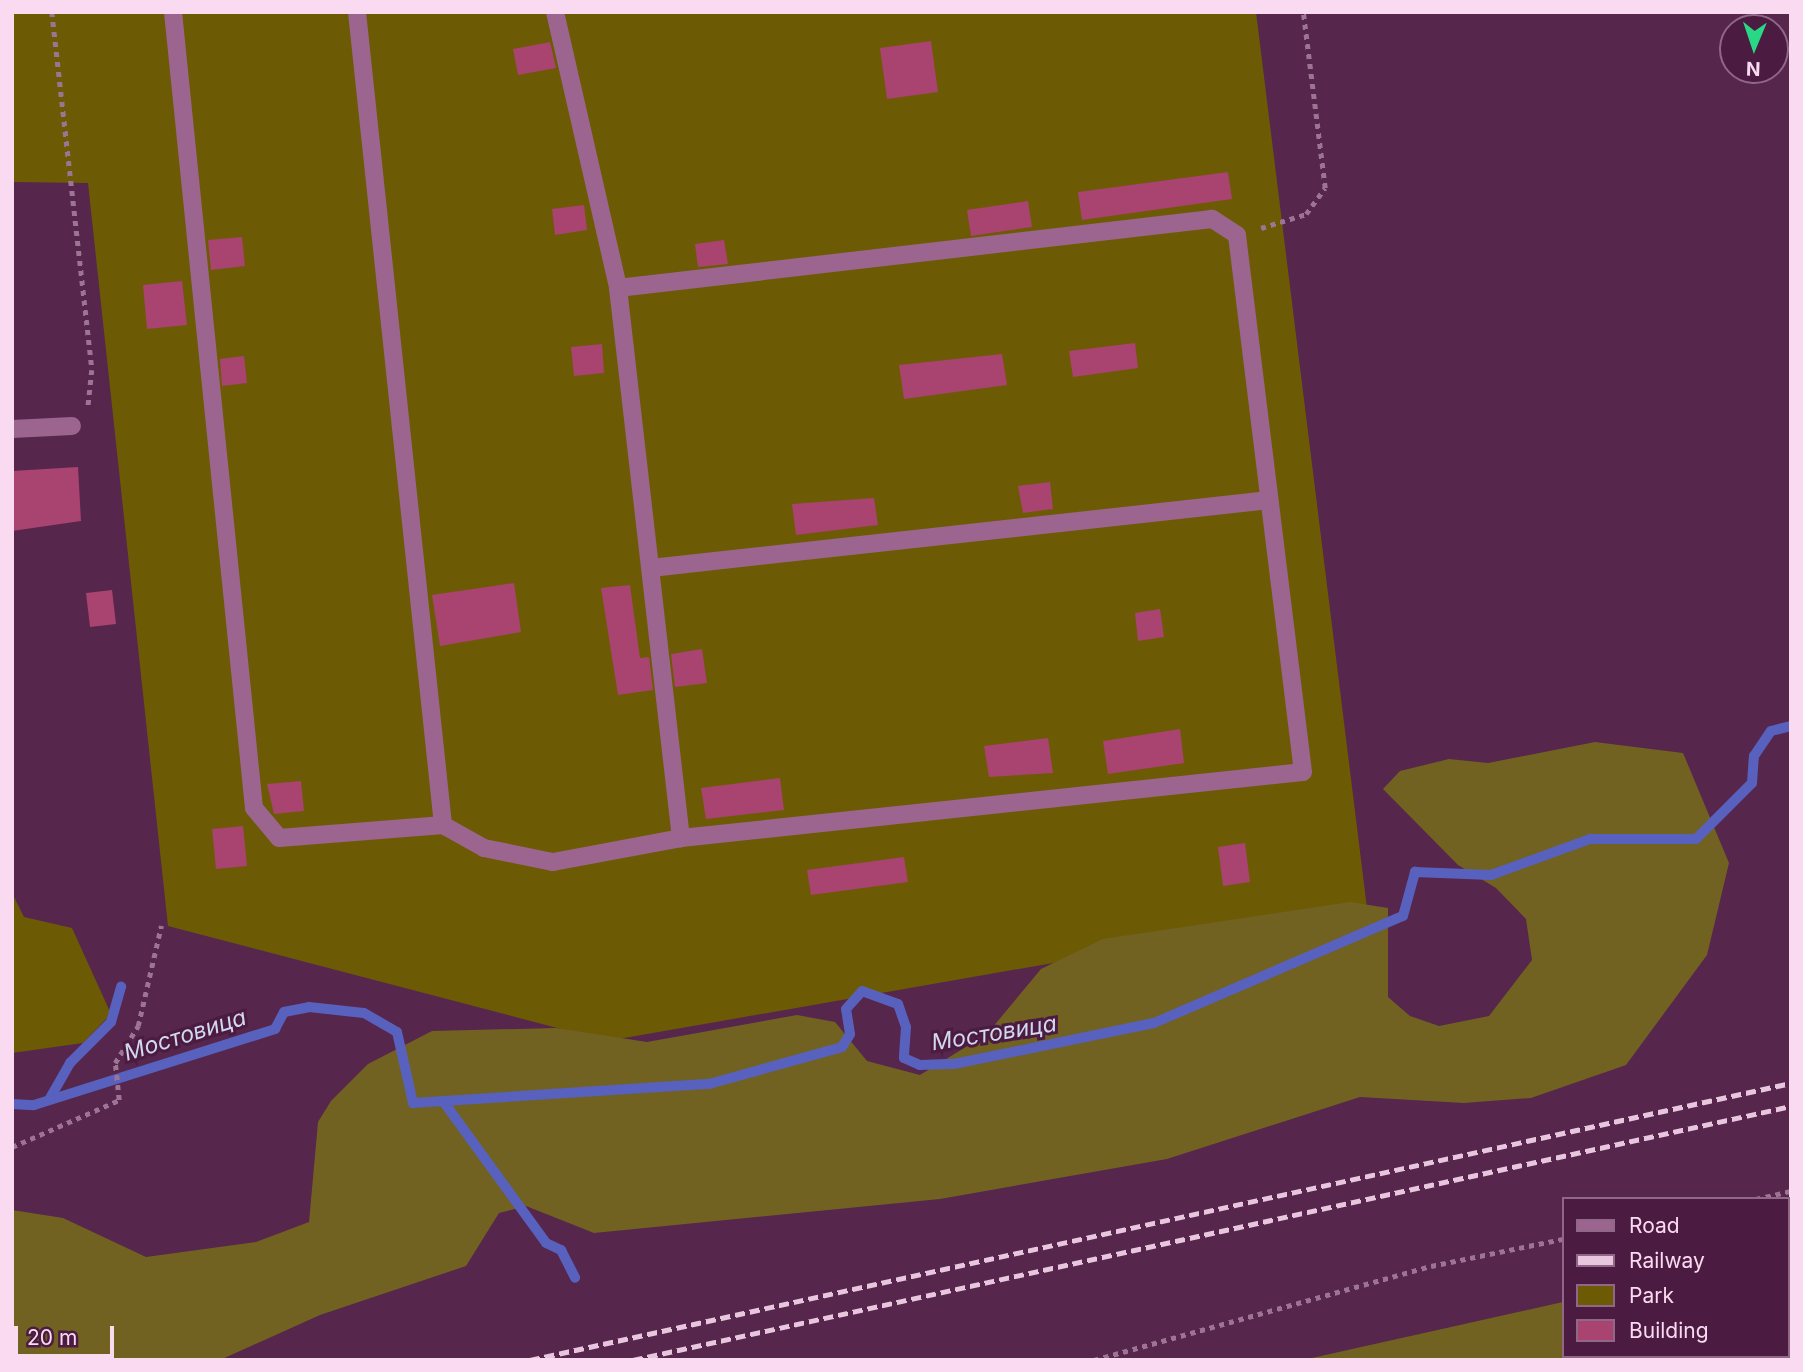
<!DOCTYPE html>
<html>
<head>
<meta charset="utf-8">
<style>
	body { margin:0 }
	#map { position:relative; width:1803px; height:1372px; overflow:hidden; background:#56264c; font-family:Inter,sans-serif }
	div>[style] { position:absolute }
	.green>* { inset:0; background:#6c5b04 }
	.forest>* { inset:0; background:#716222 }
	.stream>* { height:10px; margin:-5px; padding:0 5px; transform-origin:5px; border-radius:5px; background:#5861bd }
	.building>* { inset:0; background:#a9436f }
	.path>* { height:4.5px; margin-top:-2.25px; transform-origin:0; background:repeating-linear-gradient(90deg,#9d7493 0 5px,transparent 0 10px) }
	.minor>* { height:18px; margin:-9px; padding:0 9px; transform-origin:9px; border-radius:9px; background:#9c658f }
	.rail>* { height:5px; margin-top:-2.5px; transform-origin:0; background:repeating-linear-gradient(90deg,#e7c6de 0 10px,transparent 0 15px) }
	span { translate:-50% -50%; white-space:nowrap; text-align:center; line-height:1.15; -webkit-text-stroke:6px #4b1b41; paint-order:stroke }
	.water-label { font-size:23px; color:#d2d8f0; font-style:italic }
	.frame { position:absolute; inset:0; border:14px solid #f9daf0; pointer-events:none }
	.legend { position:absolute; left:1562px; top:1197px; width:228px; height:161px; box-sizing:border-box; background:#4b1b41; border:2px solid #916787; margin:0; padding:9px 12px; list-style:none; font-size:21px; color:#f9daf0 }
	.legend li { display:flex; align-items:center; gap:14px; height:35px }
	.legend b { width:35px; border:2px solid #916787 }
	.north { position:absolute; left:1719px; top:14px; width:70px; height:70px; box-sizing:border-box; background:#4b1b41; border:2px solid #916787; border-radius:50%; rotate:182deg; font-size:19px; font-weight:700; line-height:28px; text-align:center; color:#f9daf0 }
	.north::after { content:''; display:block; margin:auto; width:24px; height:32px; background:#29d885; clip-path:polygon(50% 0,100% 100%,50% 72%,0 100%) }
	.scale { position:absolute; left:14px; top:1326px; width:100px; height:32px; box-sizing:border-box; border:4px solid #f9daf0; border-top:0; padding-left:9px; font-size:21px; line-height:24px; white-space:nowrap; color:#f9daf0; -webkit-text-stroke:5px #4b1b41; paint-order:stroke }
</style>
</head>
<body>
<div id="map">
	<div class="green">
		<i style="clip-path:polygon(12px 12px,1256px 12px,1367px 908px,607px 1041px,168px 926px,88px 183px,12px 182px)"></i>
		<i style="clip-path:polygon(12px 893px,24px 917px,72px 928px,111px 1014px,83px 1043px,12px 1053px)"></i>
	</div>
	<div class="forest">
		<i style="clip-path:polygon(1595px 742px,1683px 753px,1729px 863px,1707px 955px,1626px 1065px,1531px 1098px,1464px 1103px,1360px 1097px,1167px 1159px,940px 1199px,594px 1233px,526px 1206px,499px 1213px,466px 1266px,320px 1315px,220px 1360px,12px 1360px,12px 1210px,63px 1218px,146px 1257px,256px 1242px,309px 1222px,318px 1122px,331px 1101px,368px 1064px,432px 1031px,556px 1028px,647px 1042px,797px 1015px,835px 1022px,867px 1061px,920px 1075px,987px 1034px,1041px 969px,1103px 939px,1350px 902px,1388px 908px,1388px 997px,1410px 1016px,1439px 1026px,1489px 1016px,1532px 960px,1526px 919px,1496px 888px,1458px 865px,1383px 789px,1400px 771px,1449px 759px,1488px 763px)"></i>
		<i style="clip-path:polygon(1563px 1302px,1563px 1356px,1705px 1360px,1303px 1360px)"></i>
	</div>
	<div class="stream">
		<i style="left:49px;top:1100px;width:43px;rotate:-60.4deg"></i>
		<i style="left:70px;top:1063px;width:58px;rotate:-45deg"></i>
		<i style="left:111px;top:1022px;width:37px;rotate:-74deg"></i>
		<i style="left:443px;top:1101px;width:175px;rotate:54deg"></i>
		<i style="left:546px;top:1243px;width:17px;rotate:25deg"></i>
		<i style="left:561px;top:1250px;width:31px;rotate:63deg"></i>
		<i style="left:12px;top:1104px;width:22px;rotate:3deg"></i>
		<i style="left:34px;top:1105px;width:253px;rotate:-17.5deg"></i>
		<i style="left:275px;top:1029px;width:19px;rotate:-62deg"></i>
		<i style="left:284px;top:1012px;width:25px;rotate:-11deg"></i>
		<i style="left:309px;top:1007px;width:55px;rotate:6.2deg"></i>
		<i style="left:364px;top:1013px;width:38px;rotate:30deg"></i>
		<i style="left:397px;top:1032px;width:73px;rotate:77.3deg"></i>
		<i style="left:413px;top:1103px;width:297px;rotate:-3.7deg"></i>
		<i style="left:709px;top:1084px;width:138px;rotate:-15.5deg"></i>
		<i style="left:842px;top:1047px;width:15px;rotate:-58deg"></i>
		<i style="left:850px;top:1034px;width:25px;rotate:-99deg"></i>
		<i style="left:846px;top:1009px;width:24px;rotate:-48deg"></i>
		<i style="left:862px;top:991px;width:38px;rotate:20deg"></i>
		<i style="left:898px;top:1004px;width:24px;rotate:71deg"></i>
		<i style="left:906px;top:1027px;width:31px;rotate:94deg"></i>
		<i style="left:904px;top:1058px;width:17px;rotate:24deg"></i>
		<i style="left:920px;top:1065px;width:34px;rotate:-2deg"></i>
		<i style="left:954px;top:1064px;width:204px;rotate:-11.6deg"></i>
		<i style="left:1154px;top:1023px;width:271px;rotate:-23.3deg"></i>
		<i style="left:1403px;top:916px;width:46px;rotate:-74.7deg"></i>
		<i style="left:1415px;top:872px;width:76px;rotate:2.3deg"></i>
		<i style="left:1491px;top:875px;width:105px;rotate:-20deg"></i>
		<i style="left:1590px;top:839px;width:106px"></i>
		<i style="left:1696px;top:839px;width:79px;rotate:-45deg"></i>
		<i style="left:1752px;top:783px;width:27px;rotate:-86deg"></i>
		<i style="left:1754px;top:756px;width:30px;rotate:-56deg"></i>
		<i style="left:1771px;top:731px;width:21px;rotate:-14deg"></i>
	</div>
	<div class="building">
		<i style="clip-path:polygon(931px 41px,938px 92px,887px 99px,880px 48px)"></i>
		<i style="clip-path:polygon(550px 42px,556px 68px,518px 75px,513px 49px)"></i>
		<i style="clip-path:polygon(1228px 172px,1232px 199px,1082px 220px,1078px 192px)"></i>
		<i style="clip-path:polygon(1028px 201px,1032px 227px,971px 236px,967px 210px)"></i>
		<i style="clip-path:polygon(584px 205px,587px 230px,555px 235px,552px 209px)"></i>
		<i style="clip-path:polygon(242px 237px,245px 266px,211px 270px,208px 240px)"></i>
		<i style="clip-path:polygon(724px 240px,728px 264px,698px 267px,695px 244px)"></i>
		<i style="clip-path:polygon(182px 281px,187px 325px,147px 329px,143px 285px)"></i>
		<i style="clip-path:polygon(1135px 343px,1138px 368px,1073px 377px,1069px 351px)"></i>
		<i style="clip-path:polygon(602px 344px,604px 373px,574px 376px,571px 347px)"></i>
		<i style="clip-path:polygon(1002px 354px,1007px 385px,904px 399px,899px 365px)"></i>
		<i style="clip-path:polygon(244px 356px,247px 383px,222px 386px,220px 359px)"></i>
		<i style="clip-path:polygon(78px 467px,81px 521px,12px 531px,12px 471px)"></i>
		<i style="clip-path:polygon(1050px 482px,1053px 509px,1023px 513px,1018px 486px)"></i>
		<i style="clip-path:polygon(874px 498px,878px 525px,796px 535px,792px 504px)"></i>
		<i style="clip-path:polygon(514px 583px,521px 632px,440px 646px,432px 595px)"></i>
		<i style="clip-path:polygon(630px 585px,640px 658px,649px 657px,653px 690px,618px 695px,601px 588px)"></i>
		<i style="clip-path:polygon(112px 590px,116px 624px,90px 627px,86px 593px)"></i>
		<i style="clip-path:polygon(1160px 609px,1164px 637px,1138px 641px,1135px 613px)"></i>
		<i style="clip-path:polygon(702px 649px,707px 683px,675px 687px,671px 654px)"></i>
		<i style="clip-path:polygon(1180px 729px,1184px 763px,1108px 774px,1103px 741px)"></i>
		<i style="clip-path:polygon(1048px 738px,1053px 773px,989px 777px,984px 746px)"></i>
		<i style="clip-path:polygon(780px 778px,784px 810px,706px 819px,701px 788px)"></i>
		<i style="clip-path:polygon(301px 781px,304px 811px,274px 814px,267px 784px)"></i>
		<i style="clip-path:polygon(243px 826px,247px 866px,216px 869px,212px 829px)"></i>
		<i style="clip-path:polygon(1245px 843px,1250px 882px,1223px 886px,1218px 847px)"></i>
		<i style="clip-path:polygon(904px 857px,908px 882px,811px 895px,807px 870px)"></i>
	</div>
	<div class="path">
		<i style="left:52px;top:12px;width:360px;rotate:83.6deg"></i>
		<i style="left:92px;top:370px;width:38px;rotate:96deg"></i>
		<i style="left:1261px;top:228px;width:47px;rotate:-17.3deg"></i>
		<i style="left:1306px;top:214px;width:32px;rotate:-54deg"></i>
		<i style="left:1325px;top:188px;width:177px;rotate:-97.1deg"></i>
		<i style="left:12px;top:1147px;width:117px;rotate:-23.7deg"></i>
		<i style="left:119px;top:1100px;width:37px;rotate:-96deg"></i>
		<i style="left:115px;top:1063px;width:44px;rotate:-58.1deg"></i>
		<i style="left:138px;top:1026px;width:103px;rotate:-77deg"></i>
		<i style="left:1756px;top:1199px;width:36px;rotate:-13deg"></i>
		<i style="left:1094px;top:1360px;width:350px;rotate:-15.6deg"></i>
		<i style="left:1431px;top:1266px;width:135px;rotate:-11.6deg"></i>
	</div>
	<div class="minor">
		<i style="left:173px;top:12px;width:800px;rotate:84.19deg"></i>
		<i style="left:254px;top:808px;width:39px;rotate:50deg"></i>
		<i style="left:279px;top:838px;width:165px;rotate:-4.5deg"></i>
		<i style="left:443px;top:825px;width:47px;rotate:29.3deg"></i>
		<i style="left:484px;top:848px;width:70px;rotate:11.5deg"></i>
		<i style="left:553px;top:862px;width:130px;rotate:-10.6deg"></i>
		<i style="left:681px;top:838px;width:625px;rotate:-6.06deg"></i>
		<i style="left:1303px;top:772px;width:541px;rotate:-97.01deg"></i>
		<i style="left:1237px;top:235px;width:30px;rotate:-147deg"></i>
		<i style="left:1212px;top:219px;width:598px;rotate:173.37deg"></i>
		<i style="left:357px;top:12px;width:818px;rotate:83.96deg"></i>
		<i style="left:555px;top:12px;width:283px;rotate:77.1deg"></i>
		<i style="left:618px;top:288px;width:554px;rotate:83.47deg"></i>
		<i style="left:12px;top:429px;width:60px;rotate:-2.9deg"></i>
		<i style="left:651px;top:568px;width:622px;rotate:-6.28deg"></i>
	</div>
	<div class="rail">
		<i style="left:530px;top:1360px;width:1291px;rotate:-12.39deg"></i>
		<i style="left:633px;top:1360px;width:1186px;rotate:-12.37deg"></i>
	</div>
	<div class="water-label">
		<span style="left:994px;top:1033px;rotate:-9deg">Мостовица</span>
		<span style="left:185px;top:1035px;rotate:-17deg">Мостовица</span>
	</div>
	<div class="frame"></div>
	<ul class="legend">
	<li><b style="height:9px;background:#9c658f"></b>Road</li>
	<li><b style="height:9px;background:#e7c6de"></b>Railway</li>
	<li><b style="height:19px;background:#6c5b04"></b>Park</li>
	<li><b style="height:19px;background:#a9436f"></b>Building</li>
	</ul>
	<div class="north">N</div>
	<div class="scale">20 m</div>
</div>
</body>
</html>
